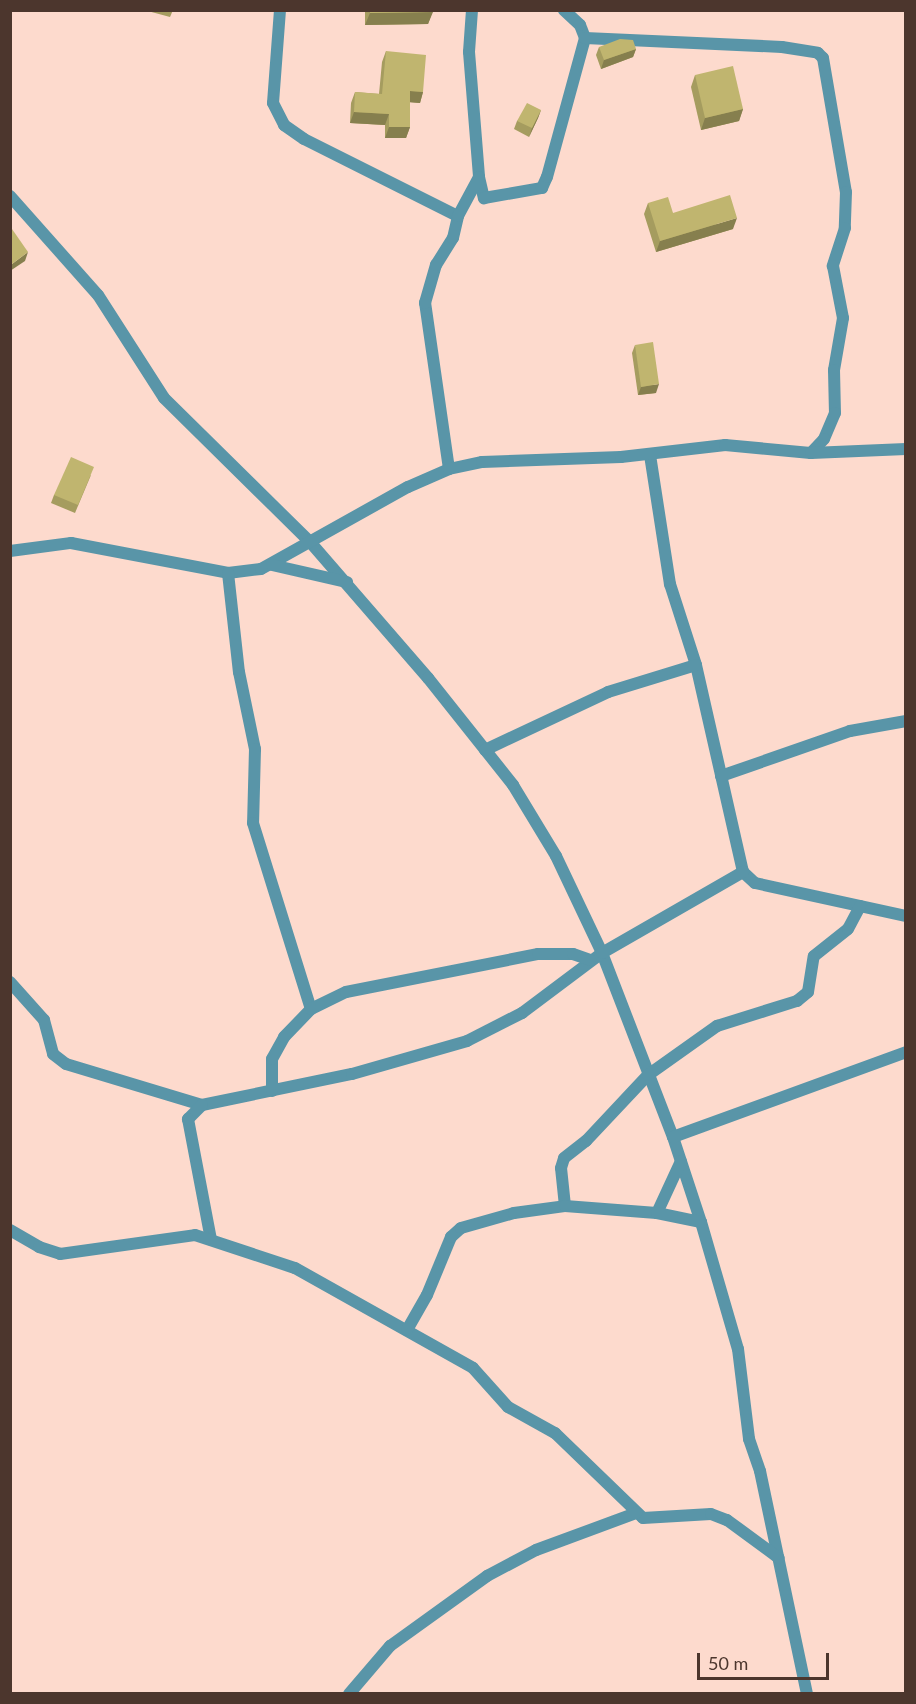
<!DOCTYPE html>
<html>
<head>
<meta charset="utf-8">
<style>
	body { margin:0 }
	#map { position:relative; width:916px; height:1704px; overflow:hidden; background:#fddacd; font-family:Lato,sans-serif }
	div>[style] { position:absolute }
	.street>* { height:12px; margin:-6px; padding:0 6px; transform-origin:6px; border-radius:6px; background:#5995a8 }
	.wall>* { inset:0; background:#a59c5f }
	.shaded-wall>* { inset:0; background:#867f4e }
	.building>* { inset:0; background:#c0b56f }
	span { translate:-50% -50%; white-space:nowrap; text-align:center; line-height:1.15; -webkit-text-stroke:4.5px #fddacd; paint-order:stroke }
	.frame { position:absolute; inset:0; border:12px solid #4c362d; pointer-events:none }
	.scale { position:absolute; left:697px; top:1653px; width:132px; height:27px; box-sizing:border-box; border:3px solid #4c362d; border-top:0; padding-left:8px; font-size:18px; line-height:21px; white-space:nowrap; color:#4c362d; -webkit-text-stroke:4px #fddacd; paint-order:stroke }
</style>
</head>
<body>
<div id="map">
	<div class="street">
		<i style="left:280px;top:10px;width:93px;rotate:94.3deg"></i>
		<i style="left:273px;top:103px;width:25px;rotate:63deg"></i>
		<i style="left:284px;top:125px;width:24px;rotate:35deg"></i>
		<i style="left:304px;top:139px;width:172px;rotate:26.6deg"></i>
		<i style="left:472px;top:10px;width:42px;rotate:94.1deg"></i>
		<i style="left:469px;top:52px;width:125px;rotate:85.4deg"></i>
		<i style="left:479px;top:177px;width:22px;rotate:77deg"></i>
		<i style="left:484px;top:198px;width:59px;rotate:-9.8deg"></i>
		<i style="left:542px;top:188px;width:12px;rotate:-66deg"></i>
		<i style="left:547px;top:177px;width:144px;rotate:-74.7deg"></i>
		<i style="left:585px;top:38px;width:14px;rotate:-111deg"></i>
		<i style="left:580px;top:25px;width:22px;rotate:-137deg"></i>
		<i style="left:585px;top:38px;width:197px;rotate:2.6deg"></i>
		<i style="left:782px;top:47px;width:36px;rotate:9deg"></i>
		<i style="left:818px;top:53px;width:7px;rotate:45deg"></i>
		<i style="left:823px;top:58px;width:136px;rotate:80.3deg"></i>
		<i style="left:846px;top:192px;width:36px;rotate:92deg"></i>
		<i style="left:845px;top:228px;width:40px;rotate:108deg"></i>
		<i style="left:833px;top:266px;width:53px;rotate:79.1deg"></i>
		<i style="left:843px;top:318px;width:53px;rotate:99.8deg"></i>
		<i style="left:834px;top:370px;width:43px;rotate:88.7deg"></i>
		<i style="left:835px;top:413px;width:28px;rotate:113deg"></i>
		<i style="left:824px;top:439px;width:19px;rotate:133deg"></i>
		<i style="left:10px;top:196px;width:132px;rotate:48.4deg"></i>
		<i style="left:98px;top:295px;width:122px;rotate:57.3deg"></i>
		<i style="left:164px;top:398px;width:206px;rotate:44.6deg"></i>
		<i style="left:311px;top:543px;width:179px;rotate:49.1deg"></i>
		<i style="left:428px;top:678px;width:137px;rotate:51.5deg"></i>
		<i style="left:513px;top:785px;width:83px;rotate:58.8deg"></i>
		<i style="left:556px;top:856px;width:107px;rotate:64.6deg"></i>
		<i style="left:602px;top:953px;width:197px;rotate:68.9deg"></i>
		<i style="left:673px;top:1137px;width:89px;rotate:71.8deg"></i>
		<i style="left:701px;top:1222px;width:132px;rotate:73.8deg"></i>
		<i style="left:738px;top:1349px;width:91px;rotate:83deg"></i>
		<i style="left:749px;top:1439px;width:34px;rotate:71deg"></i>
		<i style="left:760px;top:1471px;width:228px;rotate:78.1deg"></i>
		<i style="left:650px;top:455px;width:131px;rotate:81.2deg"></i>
		<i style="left:670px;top:584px;width:85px;rotate:72.2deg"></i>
		<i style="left:696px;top:665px;width:212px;rotate:77.2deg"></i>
		<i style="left:743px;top:872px;width:16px;rotate:43deg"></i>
		<i style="left:755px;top:883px;width:155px;rotate:12.3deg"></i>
		<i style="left:449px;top:469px;width:168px;rotate:-98.2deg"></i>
		<i style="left:425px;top:303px;width:40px;rotate:-74deg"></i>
		<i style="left:436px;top:265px;width:32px;rotate:-58deg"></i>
		<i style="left:453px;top:238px;width:23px;rotate:-77deg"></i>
		<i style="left:458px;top:216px;width:44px;rotate:-61.7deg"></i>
		<i style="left:10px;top:551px;width:62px;rotate:-7.5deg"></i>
		<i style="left:71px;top:543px;width:160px;rotate:10.8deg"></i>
		<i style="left:228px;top:573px;width:33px;rotate:-7deg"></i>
		<i style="left:261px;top:569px;width:168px;rotate:-29.2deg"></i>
		<i style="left:408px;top:487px;width:45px;rotate:-23.7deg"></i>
		<i style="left:449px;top:469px;width:34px;rotate:-12deg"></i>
		<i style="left:482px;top:462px;width:139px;rotate:-2.1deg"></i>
		<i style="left:621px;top:457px;width:105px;rotate:-6.6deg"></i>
		<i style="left:725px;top:445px;width:86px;rotate:5.3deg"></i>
		<i style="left:811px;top:453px;width:95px;rotate:-2.4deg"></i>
		<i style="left:272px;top:565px;width:77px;rotate:12.8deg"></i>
		<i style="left:228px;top:573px;width:100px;rotate:83.7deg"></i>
		<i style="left:239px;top:672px;width:79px;rotate:78.3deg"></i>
		<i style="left:255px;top:749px;width:74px;rotate:91.5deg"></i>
		<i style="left:253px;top:823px;width:195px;rotate:72.7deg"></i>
		<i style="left:485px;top:750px;width:136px;rotate:-25.2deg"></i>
		<i style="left:608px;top:692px;width:92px;rotate:-17.1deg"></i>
		<i style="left:721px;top:776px;width:137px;rotate:-19.2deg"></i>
		<i style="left:850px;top:731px;width:57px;rotate:-10.1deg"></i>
		<i style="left:10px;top:982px;width:51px;rotate:48.2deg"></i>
		<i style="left:44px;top:1020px;width:35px;rotate:75deg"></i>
		<i style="left:53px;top:1054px;width:16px;rotate:38deg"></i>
		<i style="left:66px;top:1064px;width:142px;rotate:16.8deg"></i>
		<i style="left:202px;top:1105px;width:153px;rotate:-11.7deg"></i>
		<i style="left:352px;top:1074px;width:120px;rotate:-16deg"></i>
		<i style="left:467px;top:1041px;width:62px;rotate:-27deg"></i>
		<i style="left:522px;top:1013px;width:100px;rotate:-36.9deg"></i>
		<i style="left:602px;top:953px;width:163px;rotate:-29.9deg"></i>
		<i style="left:272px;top:1091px;width:32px;rotate:-90deg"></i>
		<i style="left:272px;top:1059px;width:25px;rotate:-61deg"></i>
		<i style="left:284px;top:1037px;width:39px;rotate:-46deg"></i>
		<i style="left:311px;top:1009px;width:39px;rotate:-26deg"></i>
		<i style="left:346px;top:992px;width:196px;rotate:-11.2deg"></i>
		<i style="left:538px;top:954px;width:35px"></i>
		<i style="left:573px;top:954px;width:18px;rotate:19deg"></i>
		<i style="left:202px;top:1105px;width:20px;rotate:135deg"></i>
		<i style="left:188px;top:1119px;width:123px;rotate:79.2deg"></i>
		<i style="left:673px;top:1137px;width:248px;rotate:-20deg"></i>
		<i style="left:565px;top:1206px;width:38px;rotate:-96deg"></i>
		<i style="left:561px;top:1168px;width:10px;rotate:-73deg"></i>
		<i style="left:564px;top:1158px;width:28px;rotate:-38deg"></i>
		<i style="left:586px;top:1141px;width:91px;rotate:-46.8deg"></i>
		<i style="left:648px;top:1075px;width:85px;rotate:-35.4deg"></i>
		<i style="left:717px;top:1026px;width:84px;rotate:-17.4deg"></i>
		<i style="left:797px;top:1001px;width:14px;rotate:-39deg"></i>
		<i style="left:808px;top:992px;width:36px;rotate:-81deg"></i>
		<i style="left:814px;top:956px;width:43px;rotate:-38.5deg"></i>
		<i style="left:848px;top:929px;width:26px;rotate:-62deg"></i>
		<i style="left:657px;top:1213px;width:57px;rotate:-65.2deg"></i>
		<i style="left:10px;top:1230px;width:34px;rotate:30deg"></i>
		<i style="left:39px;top:1247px;width:22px;rotate:18deg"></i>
		<i style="left:60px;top:1254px;width:136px;rotate:-8deg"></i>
		<i style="left:195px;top:1235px;width:105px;rotate:18.3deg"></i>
		<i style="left:295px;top:1268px;width:204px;rotate:29.3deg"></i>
		<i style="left:473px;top:1368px;width:52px;rotate:48.1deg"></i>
		<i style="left:508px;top:1407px;width:54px;rotate:29deg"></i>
		<i style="left:555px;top:1433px;width:122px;rotate:44deg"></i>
		<i style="left:643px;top:1518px;width:68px;rotate:-3.4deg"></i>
		<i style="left:711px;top:1514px;width:17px;rotate:21deg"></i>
		<i style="left:727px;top:1520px;width:64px;rotate:36.2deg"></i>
		<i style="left:407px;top:1330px;width:40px;rotate:-60.3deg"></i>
		<i style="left:427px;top:1295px;width:63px;rotate:-67.5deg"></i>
		<i style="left:451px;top:1237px;width:13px;rotate:-42deg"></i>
		<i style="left:461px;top:1228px;width:55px;rotate:-15.8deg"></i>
		<i style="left:514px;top:1213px;width:51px;rotate:-7.8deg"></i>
		<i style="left:565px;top:1206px;width:92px;rotate:4.4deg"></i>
		<i style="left:657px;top:1213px;width:45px;rotate:11.6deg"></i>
		<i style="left:349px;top:1694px;width:63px;rotate:-49.5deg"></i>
		<i style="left:390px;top:1646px;width:120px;rotate:-35.8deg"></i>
		<i style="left:487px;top:1576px;width:55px;rotate:-28deg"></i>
		<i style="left:536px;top:1550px;width:107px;rotate:-20.3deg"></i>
	</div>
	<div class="wall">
		<i style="clip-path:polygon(144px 10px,173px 10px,170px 17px)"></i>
		<i style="clip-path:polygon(365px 10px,433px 10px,428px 24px,365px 25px)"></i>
		<i style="clip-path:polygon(599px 47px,636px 49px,633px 57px,601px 69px,596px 55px)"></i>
		<i style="clip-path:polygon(386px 51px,423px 92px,420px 103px,410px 102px,410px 127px,406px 138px,385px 138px,385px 125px,350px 123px,351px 103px,355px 92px,379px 94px,382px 62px)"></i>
		<i style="clip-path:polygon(695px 75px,743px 109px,739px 121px,701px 130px,691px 87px)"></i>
		<i style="clip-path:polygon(541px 110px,538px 118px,529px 137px,514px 129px,517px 121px)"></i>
		<i style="clip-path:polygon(648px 203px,673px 213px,733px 229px,656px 252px,644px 214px)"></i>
		<i style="clip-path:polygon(635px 345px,656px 393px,638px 395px,632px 353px)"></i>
		<i style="clip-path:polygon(91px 475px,75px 513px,51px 503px,54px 495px)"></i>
	</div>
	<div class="shaded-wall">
		<i style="clip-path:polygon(433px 12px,428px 24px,365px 25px,370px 13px)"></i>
		<i style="clip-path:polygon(636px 49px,633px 57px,601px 69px,604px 60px)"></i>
		<i style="clip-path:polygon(410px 91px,423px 92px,420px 103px,406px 102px)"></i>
		<i style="clip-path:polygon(743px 109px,739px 121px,701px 130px,705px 118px)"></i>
		<i style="clip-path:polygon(541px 110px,538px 118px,529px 137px,532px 128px)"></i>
		<i style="clip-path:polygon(354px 112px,389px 114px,385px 125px,350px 123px)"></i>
		<i style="clip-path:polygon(389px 127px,410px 127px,406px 138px,385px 138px)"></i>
		<i style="clip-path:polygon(737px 218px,733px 229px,656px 252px,660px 241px)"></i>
		<i style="clip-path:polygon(28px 252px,25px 261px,10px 271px,12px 264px)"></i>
		<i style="clip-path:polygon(659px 384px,656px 393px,638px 395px,641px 387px)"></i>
	</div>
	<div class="building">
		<i style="clip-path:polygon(370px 10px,433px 10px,433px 12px,370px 13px)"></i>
		<i style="clip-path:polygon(620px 39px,633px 40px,636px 49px,604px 60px,599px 47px)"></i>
		<i style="clip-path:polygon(386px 51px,426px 55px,423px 92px,410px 91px,410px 127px,389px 127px,389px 114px,354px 112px,355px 92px,382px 94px)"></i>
		<i style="clip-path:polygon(733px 66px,743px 109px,705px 118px,695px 75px)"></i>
		<i style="clip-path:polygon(527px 103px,541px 110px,532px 128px,517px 121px)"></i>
		<i style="clip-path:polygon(730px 195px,737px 218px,660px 241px,648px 203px,668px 197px,673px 213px)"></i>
		<i style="clip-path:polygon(12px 229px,28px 252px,12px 264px,10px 262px,10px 230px)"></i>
		<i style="clip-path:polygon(653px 342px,659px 384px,641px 387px,635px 345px)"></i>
		<i style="clip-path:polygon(71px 457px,94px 467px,78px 505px,54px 495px)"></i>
	</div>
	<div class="frame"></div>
	<div class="scale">50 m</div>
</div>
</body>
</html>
